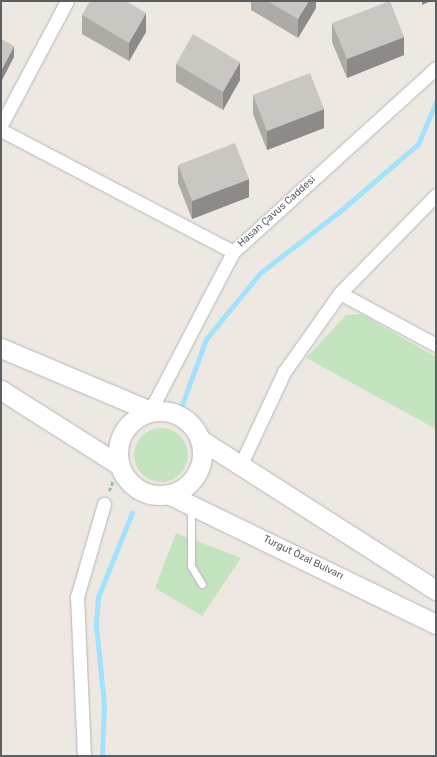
<!DOCTYPE html>
<html>
<head>
<meta charset="utf-8">
<style>
	body { margin:0 }
	#map { position:relative; width:437px; height:757px; overflow:hidden; background:#ede9e2; font-family:Rubik,sans-serif }
	div>[style] { position:absolute }
	.green>* { inset:0; background:#c4e4bf }
	.round { border-radius:50% }
	.stream>* { height:5px; margin:-2.5px; padding:0 2.5px; transform-origin:2.5px; border-radius:2.5px; background:#a3e2fc }
	.path>* { height:2.5px; margin-top:-1.25px; transform-origin:0; background:repeating-linear-gradient(90deg,#99c7a0 0 4px,transparent 0 6px) }
	.roads { filter:drop-shadow(0 0 1px #b3b6b9) drop-shadow(0 0 1px #b3b6b9) }
	.lane>* { height:7px; margin:-3.5px; padding:0 3.5px; transform-origin:3.5px; border-radius:3.5px; background:#fff }
	.street>* { height:13px; margin:-6.5px; padding:0 6.5px; transform-origin:6.5px; border-radius:6.5px; background:#fff }
	.secondary>* { height:19px; margin:-9.5px; padding:0 9.5px; transform-origin:9.5px; border-radius:9.5px; background:#fff }
	.secondary>.ring { margin:-9.5px; padding:0; box-sizing:content-box; background:none; border:19px solid #fff; border-radius:50% }
	.wall>* { inset:0; background:#aeaaa6 }
	.shaded-wall>* { inset:0; background:#8d8b87 }
	.building>* { inset:0; background:#cac6c1 }
	span { translate:-50% -50%; white-space:nowrap; text-align:center; line-height:1.15; -webkit-text-stroke:3px #fff; paint-order:stroke }
	.street-label { font-size:10px; color:#5a5f62 }
	.frame { position:absolute; inset:0; border:2px solid #5a5f62; pointer-events:none }
</style>
</head>
<body>
<div id="map">
	<div class="green">
		<i style="clip-path:polygon(361px 314px,436px 357px,436px 429px,306px 358px,346px 315px)"></i>
		<i class="round" style="left:134px;top:428px;width:54px;height:54px"></i>
		<i style="clip-path:polygon(176px 533px,241px 558px,202px 616px,155px 588px)"></i>
	</div>
	<div class="stream">
		<i style="left:180px;top:410px;width:76px;rotate:-69.9deg"></i>
		<i style="left:206px;top:339px;width:85px;rotate:-50.7deg"></i>
		<i style="left:260px;top:273px;width:100px;rotate:-37.7deg"></i>
		<i style="left:339px;top:212px;width:104px;rotate:-40.7deg"></i>
		<i style="left:418px;top:144px;width:46px;rotate:-66.8deg"></i>
		<i style="left:102px;top:756px;width:51px;rotate:-87.8deg"></i>
		<i style="left:104px;top:705px;width:80px;rotate:-95.7deg"></i>
		<i style="left:96px;top:625px;width:28px;rotate:-86deg"></i>
		<i style="left:98px;top:597px;width:91px;rotate:-68deg"></i>
	</div>
	<div class="path">
		<i style="left:109px;top:491px;width:11px;rotate:-68deg"></i>
	</div>
	<div class="roads">
		<div class="lane">
			<i style="left:191px;top:508px;width:58px;rotate:90deg"></i>
			<i style="left:191px;top:566px;width:21px;rotate:59deg"></i>
		</div>
		<div class="street">
			<i style="left:1px;top:125px;width:140px;rotate:-62deg"></i>
			<i style="left:1px;top:130px;width:262px;rotate:27.7deg"></i>
			<i style="left:340px;top:293px;width:109px;rotate:28.4deg"></i>
			<i style="left:150px;top:411px;width:179px;rotate:-62.4deg"></i>
			<i style="left:233px;top:252px;width:274px;rotate:-42.2deg"></i>
			<i style="left:241px;top:464px;width:102px;rotate:-64.9deg"></i>
			<i style="left:284px;top:372px;width:97px;rotate:-54.7deg"></i>
			<i style="left:340px;top:293px;width:137px;rotate:-45.6deg"></i>
			<i style="left:84px;top:756px;width:159px;rotate:-92.5deg"></i>
			<i style="left:77px;top:597px;width:97px;rotate:-73.8deg"></i>
		</div>
		<div class="secondary">
			<i style="left:1px;top:348px;width:162px;rotate:22.9deg"></i>
			<i style="left:1px;top:390px;width:140px;rotate:32.4deg"></i>
			<i class="ring" style="left:118px;top:411px;width:65px;height:65px"></i>
			<i style="left:201px;top:440px;width:279px;rotate:32.6deg"></i>
			<i style="left:168px;top:494px;width:298px;rotate:25.9deg"></i>
		</div>
	</div>
	<div class="wall">
		<i style="clip-path:polygon(251px 1px,316px 1px,316px 8px,298px 38px,251px 10px)"></i>
		<i style="clip-path:polygon(82px 15px,146px 32px,129px 61px,82px 34px)"></i>
		<i style="clip-path:polygon(332px 23px,404px 55px,347px 78px,332px 42px)"></i>
		<i style="clip-path:polygon(176px 64px,240px 80px,223px 110px,176px 82px)"></i>
		<i style="clip-path:polygon(253px 95px,324px 128px,267px 150px,253px 114px)"></i>
		<i style="clip-path:polygon(178px 165px,249px 197px,192px 219px,178px 183px)"></i>
	</div>
	<div class="shaded-wall">
		<i style="clip-path:polygon(309px 1px,316px 1px,316px 8px,298px 38px,298px 19px)"></i>
		<i style="clip-path:polygon(422px 1px,431px 1px,422px 5px)"></i>
		<i style="clip-path:polygon(146px 13px,146px 32px,129px 61px,129px 43px)"></i>
		<i style="clip-path:polygon(404px 37px,404px 55px,347px 78px,347px 59px)"></i>
		<i style="clip-path:polygon(14px 46px,14px 57px,1px 82px,1px 71px)"></i>
		<i style="clip-path:polygon(240px 62px,240px 80px,223px 110px,223px 92px)"></i>
		<i style="clip-path:polygon(324px 109px,324px 128px,267px 150px,267px 131px)"></i>
		<i style="clip-path:polygon(249px 179px,249px 197px,192px 219px,192px 201px)"></i>
	</div>
	<div class="building">
		<i style="clip-path:polygon(90px 1px,126px 1px,146px 13px,129px 43px,82px 15px)"></i>
		<i style="clip-path:polygon(267px 1px,309px 1px,298px 19px)"></i>
		<i style="clip-path:polygon(390px 1px,404px 37px,347px 59px,332px 23px)"></i>
		<i style="clip-path:polygon(193px 34px,240px 62px,223px 92px,176px 64px)"></i>
		<i style="clip-path:polygon(1px 39px,14px 46px,1px 71px)"></i>
		<i style="clip-path:polygon(310px 73px,324px 109px,267px 131px,253px 95px)"></i>
		<i style="clip-path:polygon(235px 143px,249px 179px,192px 201px,178px 165px)"></i>
	</div>
	<div class="street-label">
		<span style="left:277px;top:212px;rotate:-42deg">Hasan Çavus Caddesi</span>
		<span style="left:303px;top:558px;rotate:26deg">Turgut Özal Bulvarı</span>
	</div>
	<div class="frame"></div>
</div>
</body>
</html>
